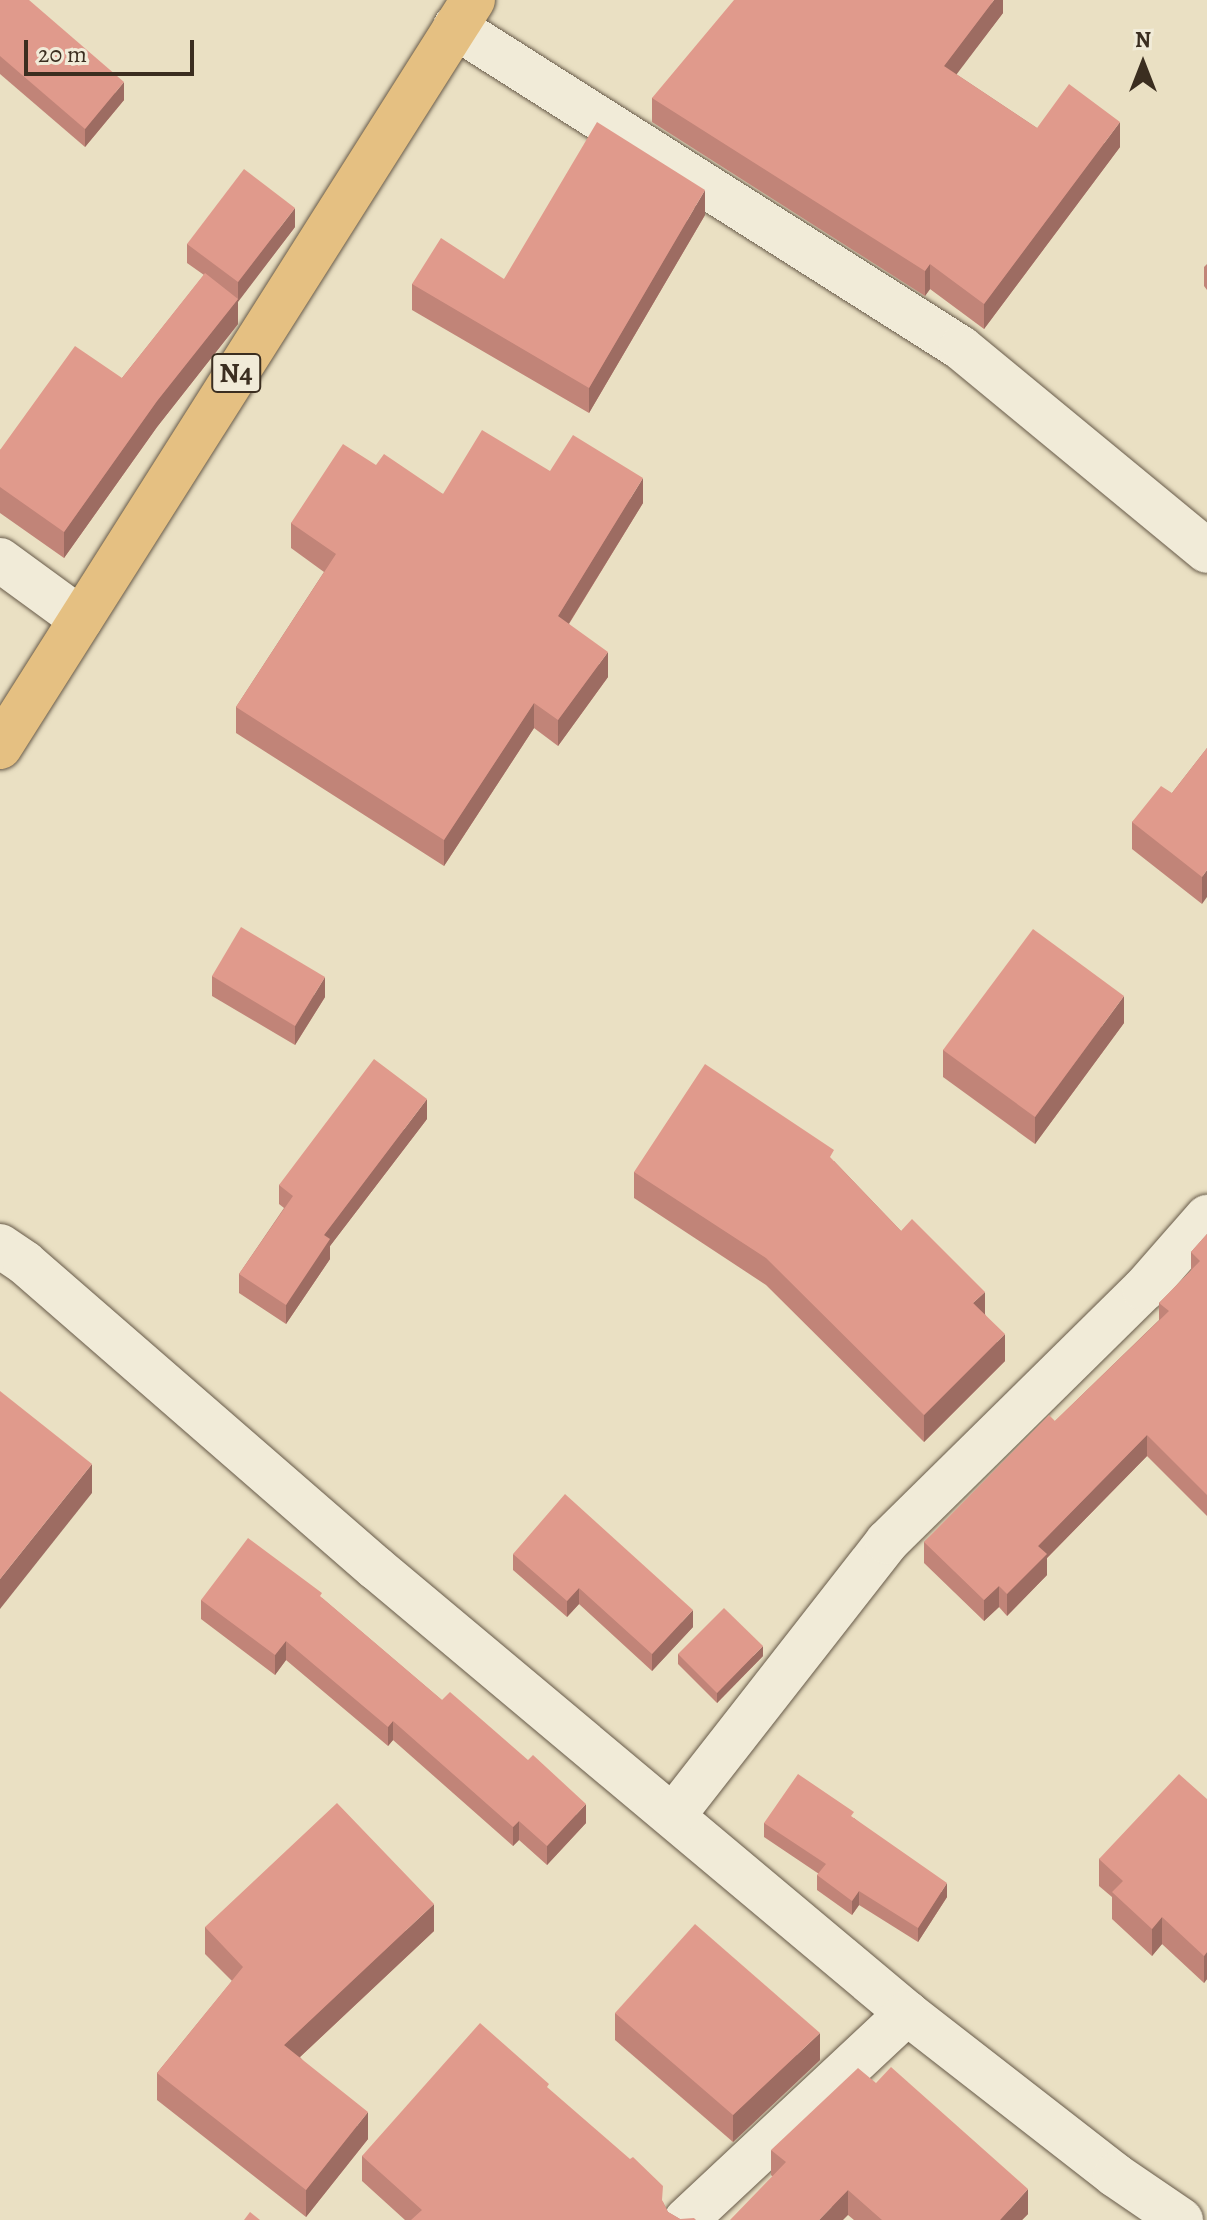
<!DOCTYPE html>
<html>
<head>
<meta charset="utf-8">
<style>
	body { margin:0 }
	#map { position:relative; width:1207px; height:2220px; overflow:hidden; background:#eae0c3; font-family:Alegreya,serif }
	div>[style] { position:absolute }
	.roads { filter:drop-shadow(0 0 2px #675a49) drop-shadow(0 0 2px #675a49) }
	.street>* { height:44px; margin:-22px; padding:0 22px; transform-origin:22px; border-radius:22px; background:#f1ebd8 }
	.highway>* { height:44px; margin:-22px; padding:0 22px; transform-origin:22px; border-radius:22px; background:#e5c082 }
	.wall>* { inset:0; background:#c18478 }
	.shaded-wall>* { inset:0; background:#9d6c62 }
	.building>* { inset:0; background:#e09a8c }
	span { translate:-50% -50%; white-space:nowrap; text-align:center; line-height:1.15; -webkit-text-stroke:6px #f1ebd8; paint-order:stroke }
	.shield-label span { padding:2px 6px; background:#f1ebd8; border:2px solid; border-radius:6px; -webkit-text-stroke-width:0 }
	.shield-label { font-size:28px; color:#3b2e20; font-weight:700 }
	.north { position:absolute; left:1103px; top:24px; width:80px; height:80px; -webkit-text-stroke:6px #f1ebd8; paint-order:stroke; rotate:0deg; font-size:22px; font-weight:700; line-height:32px; text-align:center; color:#3b2e20 }
	.north::after { content:''; display:block; margin:auto; width:28px; height:36px; background:#3b2e20; clip-path:polygon(50% 0,100% 100%,50% 72%,0 100%) }
	.scale { position:absolute; left:24px; top:40px; width:170px; height:36px; box-sizing:border-box; border:4px solid #3b2e20; border-top:0; padding-left:10px; font-size:24px; line-height:28px; white-space:nowrap; color:#3b2e20; -webkit-text-stroke:6px #f1ebd8; paint-order:stroke }
</style>
</head>
<body>
<div id="map">
	<div class="roads">
		<div class="street">
			<i style="left:455px;top:27px;width:599px;rotate:32.39deg"></i>
			<i style="left:961px;top:348px;width:319px;rotate:39.5deg"></i>
			<i style="left:0;top:560px;width:100px;rotate:36.1deg"></i>
			<i style="left:0;top:1246px;width:30px;rotate:34deg"></i>
			<i style="left:25px;top:1263px;width:465px;rotate:41deg"></i>
			<i style="left:376px;top:1568px;width:693px;rotate:39.96deg"></i>
			<i style="left:907px;top:2013px;width:264px;rotate:37.9deg"></i>
			<i style="left:1115px;top:2175px;width:80px;rotate:34.3deg"></i>
			<i style="left:673px;top:1816px;width:348px;rotate:-52deg"></i>
			<i style="left:887px;top:1542px;width:361px;rotate:-44.6deg"></i>
			<i style="left:1144px;top:1289px;width:96px;rotate:-48.8deg"></i>
			<i style="left:686px;top:2220px;width:303px;rotate:-43.1deg"></i>
		</div>
		<div class="highway">
			<i style="left:0;top:747px;width:884px;rotate:-57.66deg"></i>
		</div>
	</div>
	<div class="wall">
		<i style="clip-path:polygon(0 0,124px 100px,85px 147px,0 74px)"></i>
		<i style="clip-path:polygon(1003px 0,1003px 13px,956px 74px,1037px 128px,1120px 147px,984px 329px,930px 289px,925px 296px,652px 122px,652px 98px)"></i>
		<i style="clip-path:polygon(705px 215px,589px 413px,412px 310px,412px 284px,504px 279px)"></i>
		<i style="clip-path:polygon(295px 227px,238px 301px,238px 324px,157px 427px,64px 558px,0 513px,0 450px,122px 378px,204px 275px,187px 263px,187px 244px)"></i>
		<i style="clip-path:polygon(1207px 264px,1207px 290px,1204px 286px,1204px 267px)"></i>
		<i style="clip-path:polygon(376px 465px,443px 494px,550px 471px,643px 503px,569px 624px,608px 677px,558px 746px,534px 728px,444px 866px,236px 733px,236px 707px,324px 572px,291px 548px,291px 523px)"></i>
		<i style="clip-path:polygon(1207px 748px,1202px 904px,1132px 849px,1132px 822px,1172px 793px)"></i>
		<i style="clip-path:polygon(212px 976px,325px 997px,295px 1045px,212px 996px)"></i>
		<i style="clip-path:polygon(1124px 1023px,1035px 1144px,943px 1077px,943px 1050px)"></i>
		<i style="clip-path:polygon(427px 1119px,330px 1246px,330px 1259px,286px 1324px,239px 1293px,239px 1274px,284px 1208px,279px 1204px,279px 1185px)"></i>
		<i style="clip-path:polygon(834px 1161px,901px 1231px,985px 1314px,1005px 1361px,924px 1442px,766px 1285px,634px 1198px,634px 1172px)"></i>
		<i style="clip-path:polygon(1207px 1234px,1207px 1516px,1147px 1456px,1047px 1558px,1047px 1575px,1007px 1616px,999px 1607px,984px 1621px,924px 1563px,924px 1542px,1055px 1421px,1159px 1320px,1159px 1303px,1191px 1271px,1191px 1252px)"></i>
		<i style="clip-path:polygon(513px 1554px,693px 1627px,652px 1671px,579px 1604px,567px 1617px,513px 1570px)"></i>
		<i style="clip-path:polygon(322px 1598px,586px 1823px,547px 1865px,519px 1840px,513px 1846px,393px 1740px,388px 1746px,286px 1660px,275px 1675px,201px 1619px,201px 1600px)"></i>
		<i style="clip-path:polygon(678px 1654px,763px 1656px,717px 1703px,678px 1664px)"></i>
		<i style="clip-path:polygon(1207px 1799px,1207px 1979px,1204px 1983px,1162px 1944px,1152px 1956px,1112px 1919px,1112px 1897px,1099px 1886px,1099px 1859px)"></i>
		<i style="clip-path:polygon(854px 1818px,947px 1897px,918px 1942px,859px 1905px,852px 1915px,817px 1890px,817px 1875px,819px 1874px,764px 1837px,764px 1823px)"></i>
		<i style="clip-path:polygon(205px 1927px,434px 1931px,300px 2057px,368px 2139px,306px 2217px,157px 2100px,157px 2073px,232px 1981px,205px 1954px)"></i>
		<i style="clip-path:polygon(615px 2013px,820px 2060px,733px 2142px,615px 2040px)"></i>
		<i style="clip-path:polygon(549px 2090px,663px 2202px,668px 2212px,680px 2219px,696px 2220px,405px 2220px,362px 2181px,362px 2156px)"></i>
		<i style="clip-path:polygon(771px 2150px,1028px 2214px,1022px 2220px,854px 2220px,848px 2215px,772px 2176px,771px 2175px)"></i>
	</div>
	<div class="shaded-wall">
		<i style="clip-path:polygon(994px 0,1003px 0,1003px 13px,944px 91px,944px 66px)"></i>
		<i style="clip-path:polygon(124px 82px,124px 100px,85px 147px,85px 129px)"></i>
		<i style="clip-path:polygon(1120px 122px,1120px 147px,984px 329px,984px 304px)"></i>
		<i style="clip-path:polygon(705px 190px,705px 215px,589px 413px,589px 388px)"></i>
		<i style="clip-path:polygon(295px 208px,295px 227px,238px 302px,238px 282px)"></i>
		<i style="clip-path:polygon(930px 264px,930px 289px,925px 296px,925px 271px)"></i>
		<i style="clip-path:polygon(238px 299px,238px 324px,157px 427px,64px 558px,64px 532px,157px 401px)"></i>
		<i style="clip-path:polygon(643px 478px,643px 503px,558px 641px,558px 616px)"></i>
		<i style="clip-path:polygon(608px 652px,608px 677px,558px 746px,558px 720px)"></i>
		<i style="clip-path:polygon(534px 703px,534px 728px,444px 866px,444px 840px)"></i>
		<i style="clip-path:polygon(1207px 870px,1207px 897px,1202px 904px,1202px 877px)"></i>
		<i style="clip-path:polygon(325px 977px,325px 997px,295px 1045px,295px 1026px)"></i>
		<i style="clip-path:polygon(1124px 996px,1124px 1023px,1035px 1144px,1035px 1117px)"></i>
		<i style="clip-path:polygon(427px 1099px,427px 1119px,330px 1246px,330px 1259px,286px 1324px,286px 1305px,324px 1235px)"></i>
		<i style="clip-path:polygon(985px 1292px,985px 1319px,973px 1303px)"></i>
		<i style="clip-path:polygon(1005px 1334px,1005px 1361px,924px 1442px,924px 1415px)"></i>
		<i style="clip-path:polygon(1147px 1435px,1147px 1456px,1047px 1558px,1047px 1575px,1007px 1616px,1007px 1594px,1038px 1546px)"></i>
		<i style="clip-path:polygon(92px 1464px,92px 1493px,0 1609px,0 1579px)"></i>
		<i style="clip-path:polygon(999px 1586px,999px 1607px,984px 1621px,984px 1600px)"></i>
		<i style="clip-path:polygon(579px 1588px,579px 1604px,567px 1617px,567px 1601px)"></i>
		<i style="clip-path:polygon(693px 1610px,693px 1627px,652px 1671px,652px 1654px)"></i>
		<i style="clip-path:polygon(286px 1641px,286px 1660px,275px 1675px,275px 1655px)"></i>
		<i style="clip-path:polygon(763px 1646px,763px 1656px,717px 1703px,717px 1693px)"></i>
		<i style="clip-path:polygon(393px 1721px,393px 1740px,388px 1746px,388px 1727px)"></i>
		<i style="clip-path:polygon(586px 1804px,586px 1823px,547px 1865px,547px 1846px)"></i>
		<i style="clip-path:polygon(519px 1821px,519px 1840px,513px 1846px,513px 1827px)"></i>
		<i style="clip-path:polygon(947px 1883px,947px 1897px,918px 1942px,918px 1928px)"></i>
		<i style="clip-path:polygon(859px 1891px,859px 1905px,852px 1915px,852px 1901px)"></i>
		<i style="clip-path:polygon(434px 1904px,434px 1931px,284px 2072px,284px 2045px)"></i>
		<i style="clip-path:polygon(1162px 1917px,1162px 1944px,1152px 1956px,1152px 1929px)"></i>
		<i style="clip-path:polygon(1207px 1952px,1207px 1979px,1204px 1983px,1204px 1956px)"></i>
		<i style="clip-path:polygon(820px 2033px,820px 2060px,733px 2142px,733px 2115px)"></i>
		<i style="clip-path:polygon(368px 2112px,368px 2139px,306px 2217px,306px 2190px)"></i>
		<i style="clip-path:polygon(1028px 2189px,1028px 2214px,1022px 2220px,1000px 2220px)"></i>
		<i style="clip-path:polygon(848px 2190px,848px 2215px,843px 2220px,819px 2220px)"></i>
	</div>
	<div class="building">
		<i style="clip-path:polygon(0 0,29px 0,124px 82px,85px 129px,0 56px)"></i>
		<i style="clip-path:polygon(734px 0,994px 0,944px 66px,1037px 128px,1069px 84px,1120px 122px,984px 304px,930px 264px,925px 271px,652px 98px)"></i>
		<i style="clip-path:polygon(597px 122px,705px 190px,589px 388px,412px 284px,441px 238px,504px 279px)"></i>
		<i style="clip-path:polygon(244px 169px,295px 208px,238px 282px,187px 244px)"></i>
		<i style="clip-path:polygon(205px 273px,238px 299px,157px 401px,64px 532px,0 487px,0 450px,75px 346px,122px 378px)"></i>
		<i style="clip-path:polygon(482px 430px,550px 471px,573px 435px,643px 478px,558px 616px,608px 652px,558px 720px,534px 703px,444px 840px,236px 707px,336px 554px,291px 523px,343px 444px,376px 465px,384px 454px,443px 494px)"></i>
		<i style="clip-path:polygon(1207px 748px,1207px 870px,1202px 877px,1132px 822px,1161px 786px,1172px 793px)"></i>
		<i style="clip-path:polygon(241px 927px,325px 977px,295px 1026px,212px 976px)"></i>
		<i style="clip-path:polygon(1033px 929px,1124px 996px,1035px 1117px,943px 1050px)"></i>
		<i style="clip-path:polygon(374px 1059px,427px 1099px,324px 1235px,330px 1239px,286px 1305px,239px 1274px,293px 1196px,279px 1185px)"></i>
		<i style="clip-path:polygon(705px 1064px,834px 1150px,830px 1157px,901px 1231px,912px 1219px,985px 1292px,973px 1303px,1005px 1334px,924px 1415px,766px 1258px,634px 1172px)"></i>
		<i style="clip-path:polygon(1207px 1234px,1207px 1495px,1147px 1435px,1038px 1546px,1047px 1554px,1007px 1594px,999px 1586px,984px 1600px,924px 1542px,1049px 1415px,1055px 1421px,1169px 1311px,1159px 1303px,1200px 1261px,1191px 1252px)"></i>
		<i style="clip-path:polygon(0 1391px,92px 1464px,0 1579px)"></i>
		<i style="clip-path:polygon(565px 1494px,693px 1610px,652px 1654px,579px 1588px,567px 1601px,513px 1554px)"></i>
		<i style="clip-path:polygon(248px 1538px,322px 1593px,320px 1596px,442px 1700px,450px 1692px,528px 1760px,533px 1755px,586px 1804px,547px 1846px,519px 1821px,513px 1827px,393px 1721px,388px 1727px,286px 1641px,275px 1655px,201px 1600px)"></i>
		<i style="clip-path:polygon(724px 1608px,763px 1646px,717px 1693px,678px 1654px)"></i>
		<i style="clip-path:polygon(798px 1774px,854px 1812px,851px 1816px,947px 1883px,918px 1928px,859px 1891px,852px 1901px,817px 1875px,826px 1864px,764px 1823px)"></i>
		<i style="clip-path:polygon(1179px 1774px,1207px 1799px,1207px 1952px,1204px 1956px,1162px 1917px,1152px 1929px,1112px 1892px,1123px 1881px,1099px 1859px)"></i>
		<i style="clip-path:polygon(337px 1803px,434px 1904px,284px 2045px,368px 2112px,306px 2190px,157px 2073px,243px 1967px,205px 1927px)"></i>
		<i style="clip-path:polygon(695px 1924px,820px 2033px,733px 2115px,615px 2013px)"></i>
		<i style="clip-path:polygon(480px 2023px,549px 2084px,547px 2087px,630px 2159px,633px 2157px,663px 2186px,662px 2200px,668px 2212px,680px 2219px,694px 2218px,696px 2220px,411px 2220px,422px 2210px,362px 2156px)"></i>
		<i style="clip-path:polygon(891px 2067px,1028px 2189px,1000px 2220px,882px 2220px,848px 2190px,819px 2220px,730px 2220px,786px 2162px,771px 2150px,858px 2068px,876px 2083px)"></i>
		<i style="clip-path:polygon(250px 2212px,260px 2220px,244px 2220px)"></i>
	</div>
	<div class="shield-label">
		<span style="left:236px;top:373px">N4</span>
	</div>
	<div class="north">N</div>
	<div class="scale">20 m</div>
</div>
</body>
</html>
